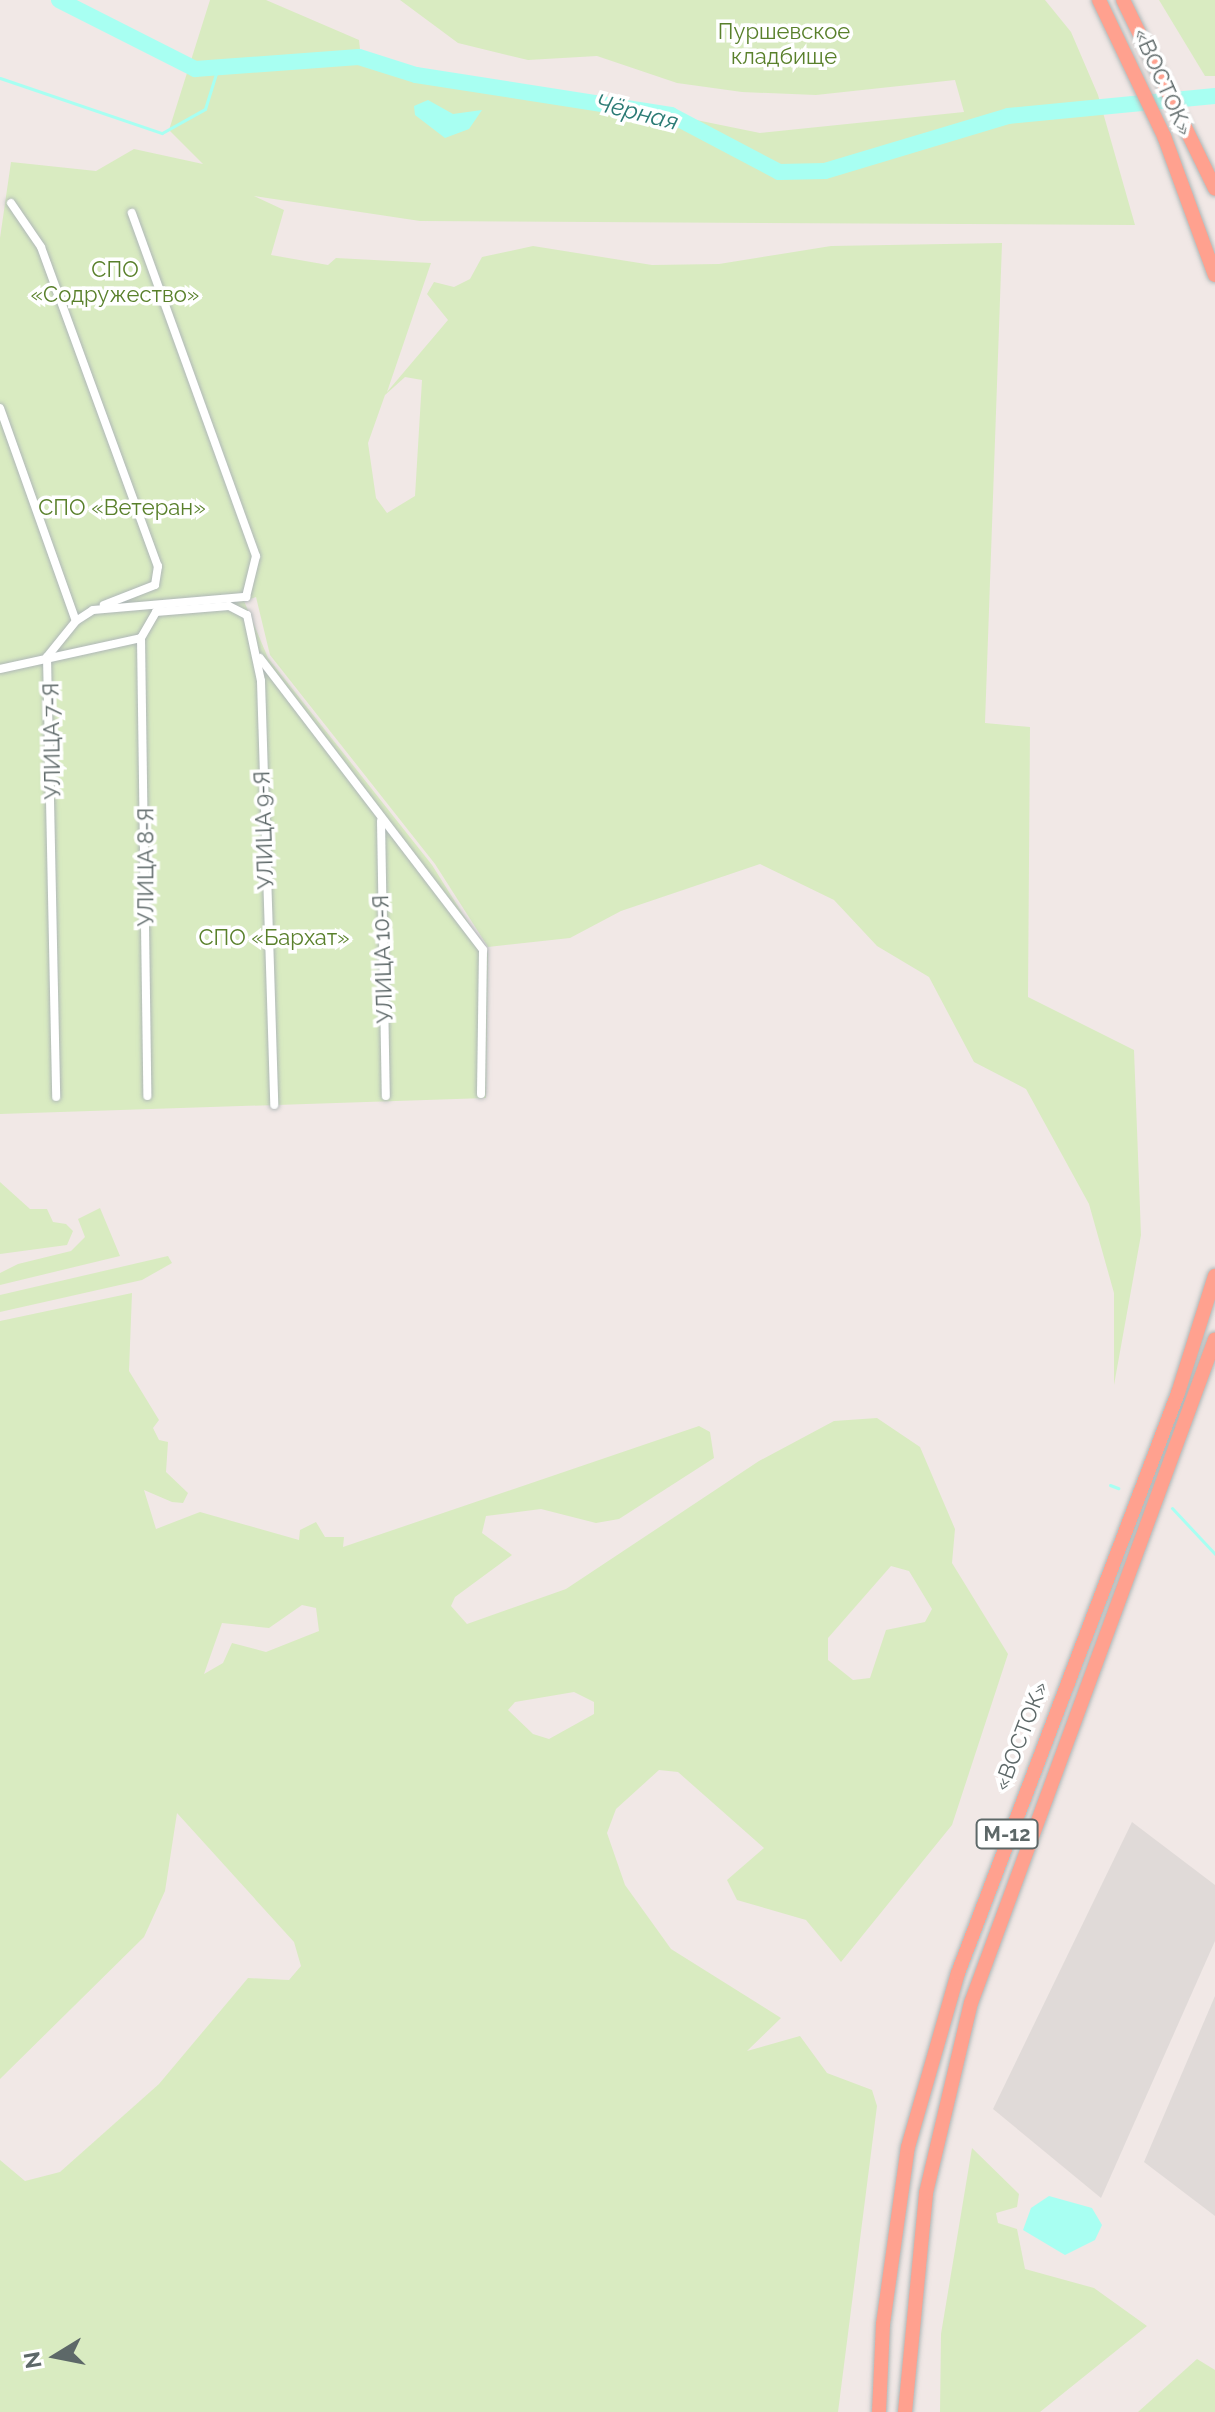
<!DOCTYPE html>
<html>
<head>
<meta charset="utf-8">
<style>
	body { margin:0 }
	#map { position:relative; width:1215px; height:2412px; overflow:hidden; background:#f1e8e6; font-family:Raleway,sans-serif }
	div>[style] { position:absolute }
	.industrial>* { inset:0; background:#e0dad8 }
	.green>* { inset:0; background:#d9ebc1 }
	.water>* { inset:0; background:#a8fff2 }
	.stream>* { height:3px; margin:-1.5px; padding:0 1.5px; transform-origin:1.5px; border-radius:1.5px; background:#a8fff2 }
	.river>* { height:16px; margin:-8px; padding:0 8px; transform-origin:8px; border-radius:8px; background:#a8fff2 }
	.roads { filter:drop-shadow(0 0 2px #afb7b7) drop-shadow(0 0 2px #afb7b7) }
	.street>* { height:8px; margin:-4px; padding:0 4px; transform-origin:4px; border-radius:4px; background:#fff }
	.highway>* { height:14px; margin:-7px; padding:0 7px; transform-origin:7px; border-radius:7px; background:#ffa18f }
	span { translate:-50% -50%; white-space:nowrap; text-align:center; line-height:1.15; -webkit-text-stroke:7px #fff; paint-order:stroke }
	.shield-label span { padding:2px 6px; background:#fff; border:2px solid; border-radius:6px; -webkit-text-stroke-width:0 }
	.shield-label { font-size:20px; color:#5d6868; font-weight:700 }
	.park-label { font-size:22px; color:#59802b }
	.street-label { font-size:22px; color:#5d6868 }
	.water-label { font-size:24px; color:#2a7a74; font-style:italic }
	.north { position:absolute; left:16px; top:2316px; width:80px; height:80px; -webkit-text-stroke:6px #fff; paint-order:stroke; rotate:260deg; font-size:22px; font-weight:700; line-height:32px; text-align:center; color:#5d6868 }
	.north::after { content:''; display:block; margin:auto; width:28px; height:36px; background:#5d6868; clip-path:polygon(50% 0,100% 100%,50% 72%,0 100%) }
</style>
</head>
<body>
<div id="map">
	<div class="industrial">
		<i style="clip-path:polygon(1132px 1822px,1215px 1885px,1215px 1941px,1101px 2198px,993px 2109px)"></i>
		<i style="clip-path:polygon(1215px 1996px,1215px 2216px,1144px 2162px)"></i>
	</div>
	<div class="green">
		<i style="clip-path:polygon(evenodd,210px 0,266px 0,359px 40px,361px 59px,468px 85px,549px 90px,760px 133px,964px 112px,955px 80px,816px 95px,742px 92px,677px 83px,597px 56px,528px 60px,458px 43px,400px 0,1045px 0,1071px 32px,1098px 95px,1135px 225px,420px 221px,254px 196px,284px 210px,271px 255px,328px 265px,336px 258px,431px 263px,387px 392px,448px 320px,427px 294px,434px 282px,454px 287px,470px 279px,482px 257px,533px 246px,652px 265px,719px 264px,831px 246px,1002px 243px,985px 723px,1030px 727px,1028px 997px,1134px 1050px,1141px 1235px,1114px 1385px,1114px 1293px,1089px 1204px,1026px 1089px,974px 1062px,929px 977px,877px 946px,834px 900px,760px 864px,621px 911px,570px 938px,488px 947px,435px 864px,270px 655px,256px 597px,244px 601px,268px 658px,432px 865px,488px 954px,486px 1098px,0 1114px,0 238px,11px 162px,96px 171px,134px 149px,203px 164px,169px 130px,210px 0,405px 377px,422px 380px,415px 496px,387px 513px,376px 498px,368px 443px,385px 395px,405px 377px)"></i>
		<i style="clip-path:polygon(1159px 0,1215px 0,1215px 76px,1205px 76px)"></i>
		<i style="clip-path:polygon(0 1182px,30px 1209px,47px 1209px,53px 1222px,66px 1224px,73px 1231px,67px 1245px,0 1254px)"></i>
		<i style="clip-path:polygon(100px 1208px,120px 1256px,0 1285px,0 1273px,18px 1264px,71px 1251px,85px 1237px,78px 1219px)"></i>
		<i style="clip-path:polygon(168px 1256px,172px 1263px,142px 1280px,0 1312px,0 1295px)"></i>
		<i style="clip-path:polygon(evenodd,132px 1293px,129px 1371px,159px 1420px,153px 1428px,159px 1440px,168px 1442px,166px 1472px,188px 1493px,183px 1503px,172px 1502px,144px 1490px,156px 1529px,200px 1512px,299px 1540px,300px 1530px,316px 1522px,325px 1537px,344px 1537px,343px 1547px,699px 1426px,710px 1432px,714px 1458px,619px 1519px,596px 1523px,541px 1509px,486px 1516px,482px 1533px,512px 1555px,455px 1597px,451px 1606px,467px 1624px,566px 1589px,759px 1461px,834px 1421px,877px 1418px,920px 1447px,955px 1529px,952px 1563px,1008px 1654px,952px 1825px,841px 1962px,806px 1920px,737px 1900px,727px 1880px,764px 1848px,678px 1772px,659px 1770px,616px 1809px,607px 1833px,625px 1885px,671px 1949px,781px 2018px,747px 2051px,800px 2036px,827px 2073px,872px 2090px,877px 2106px,838px 2412px,0 2412px,0 2160px,25px 2181px,60px 2172px,159px 2084px,248px 1978px,289px 1980px,301px 1966px,294px 1942px,177px 1813px,165px 1891px,144px 1937px,0 2079px,0 1321px,132px 1293px,891px 1566px,909px 1571px,932px 1609px,925px 1622px,886px 1630px,870px 1678px,853px 1680px,828px 1660px,828px 1638px,891px 1566px,132px 1293px,302px 1605px,316px 1608px,319px 1631px,266px 1652px,232px 1643px,223px 1663px,204px 1674px,222px 1623px,269px 1628px,302px 1605px,132px 1293px,574px 1692px,594px 1702px,594px 1714px,549px 1739px,533px 1734px,508px 1710px,515px 1702px,574px 1692px)"></i>
		<i style="clip-path:polygon(972px 2148px,1019px 2194px,1017px 2207px,996px 2213px,998px 2223px,1017px 2229px,1025px 2269px,1094px 2288px,1147px 2326px,1040px 2412px,940px 2412px,941px 2334px)"></i>
		<i style="clip-path:polygon(1197px 2359px,1215px 2370px,1215px 2412px,1138px 2412px)"></i>
	</div>
	<div class="water">
		<i style="clip-path:polygon(428px 100px,453px 114px,482px 110px,469px 129px,445px 138px,415px 115px,414px 106px)"></i>
		<i style="clip-path:polygon(1049px 2196px,1092px 2208px,1102px 2225px,1095px 2240px,1065px 2255px,1023px 2230px,1031px 2208px)"></i>
	</div>
	<div class="stream">
		<i style="left:0;top:78px;width:171px;rotate:18.8deg"></i>
		<i style="left:162px;top:133px;width:49px;rotate:-29.2deg"></i>
		<i style="left:205px;top:109px;width:44px;rotate:-72.8deg"></i>
		<i style="left:1110px;top:1485px;width:9px;rotate:21deg"></i>
		<i style="left:1172px;top:1508px;width:63px;rotate:46.9deg"></i>
	</div>
	<div class="river">
		<i style="left:59px;top:0;width:153px;rotate:26.9deg"></i>
		<i style="left:195px;top:69px;width:164px;rotate:-4.2deg"></i>
		<i style="left:359px;top:57px;width:60px;rotate:17.5deg"></i>
		<i style="left:416px;top:75px;width:258px;rotate:8.9deg"></i>
		<i style="left:671px;top:115px;width:122px;rotate:27.8deg"></i>
		<i style="left:779px;top:172px;width:46px;rotate:-1.2deg"></i>
		<i style="left:825px;top:171px;width:191px;rotate:-16.7deg"></i>
		<i style="left:1008px;top:116px;width:208px;rotate:-5.5deg"></i>
	</div>
	<div class="roads">
		<div class="street">
			<i style="left:11px;top:203px;width:53px;rotate:55.7deg"></i>
			<i style="left:41px;top:247px;width:340px;rotate:69.9deg"></i>
			<i style="left:158px;top:566px;width:19px;rotate:99deg"></i>
			<i style="left:155px;top:585px;width:55px;rotate:158.6deg"></i>
			<i style="left:0;top:408px;width:226px;rotate:70.4deg"></i>
			<i style="left:76px;top:621px;width:46px;rotate:128.9deg"></i>
			<i style="left:47px;top:657px;width:440px;rotate:88.8deg"></i>
			<i style="left:76px;top:621px;width:20px;rotate:-33deg"></i>
			<i style="left:93px;top:610px;width:154px;rotate:-4.9deg"></i>
			<i style="left:246px;top:597px;width:42px;rotate:-76.3deg"></i>
			<i style="left:256px;top:556px;width:365px;rotate:-109.9deg"></i>
			<i style="left:141px;top:638px;width:458px;rotate:89.2deg"></i>
			<i style="left:260px;top:658px;width:367px;rotate:52.6deg"></i>
			<i style="left:483px;top:950px;width:144px;rotate:90.8deg"></i>
			<i style="left:0;top:669px;width:144px;rotate:-12.4deg"></i>
			<i style="left:141px;top:638px;width:30px;rotate:-60deg"></i>
			<i style="left:156px;top:612px;width:73px;rotate:-4.7deg"></i>
			<i style="left:229px;top:606px;width:20px;rotate:27deg"></i>
			<i style="left:247px;top:615px;width:67px;rotate:78deg"></i>
			<i style="left:261px;top:681px;width:424px;rotate:88.2deg"></i>
			<i style="left:381px;top:821px;width:275px;rotate:89deg"></i>
		</div>
		<div class="highway">
			<i style="left:1099px;top:0;width:151px;rotate:64.5deg"></i>
			<i style="left:1164px;top:136px;width:148px;rotate:69.9deg"></i>
			<i style="left:1123px;top:0;width:210px;rotate:64deg"></i>
			<i style="left:879px;top:2412px;width:88px;rotate:-87.4deg"></i>
			<i style="left:883px;top:2324px;width:179px;rotate:-82deg"></i>
			<i style="left:908px;top:2147px;width:181px;rotate:-74deg"></i>
			<i style="left:958px;top:1973px;width:620px;rotate:-69.23deg"></i>
			<i style="left:1178px;top:1393px;width:123px;rotate:-72.5deg"></i>
			<i style="left:905px;top:2412px;width:220px;rotate:-84.5deg"></i>
			<i style="left:926px;top:2193px;width:195px;rotate:-76.7deg"></i>
			<i style="left:971px;top:2003px;width:707px;rotate:-69.82deg"></i>
		</div>
	</div>
	<div class="shield-label">
		<span style="left:1007px;top:1834px">М-12</span>
	</div>
	<div class="park-label">
		<span style="left:784px;top:44px">Пуршевское<br>кладбище</span>
		<span style="left:115px;top:282px">СПО<br>«Содружество»</span>
		<span style="left:122px;top:508px">СПО «Ветеран»</span>
		<span style="left:274px;top:938px">СПО «Бархат»</span>
	</div>
	<div class="street-label">
		<span style="left:1163px;top:82px;rotate:66deg">«ВОСТОК»</span>
		<span style="left:52px;top:741px;rotate:-91deg">УЛИЦА 7-Я</span>
		<span style="left:264px;top:830px;rotate:-92deg">УЛИЦА 9-Я</span>
		<span style="left:146px;top:867px;rotate:-90deg">УЛИЦА 8-Я</span>
		<span style="left:383px;top:959px;rotate:-92deg">УЛИЦА 10-Я</span>
		<span style="left:1021px;top:1736px;rotate:-69deg">«ВОСТОК»</span>
	</div>
	<div class="water-label">
		<span style="left:637px;top:112px;rotate:14deg">Чёрная</span>
	</div>
	<div class="north">N</div>
</div>
</body>
</html>
